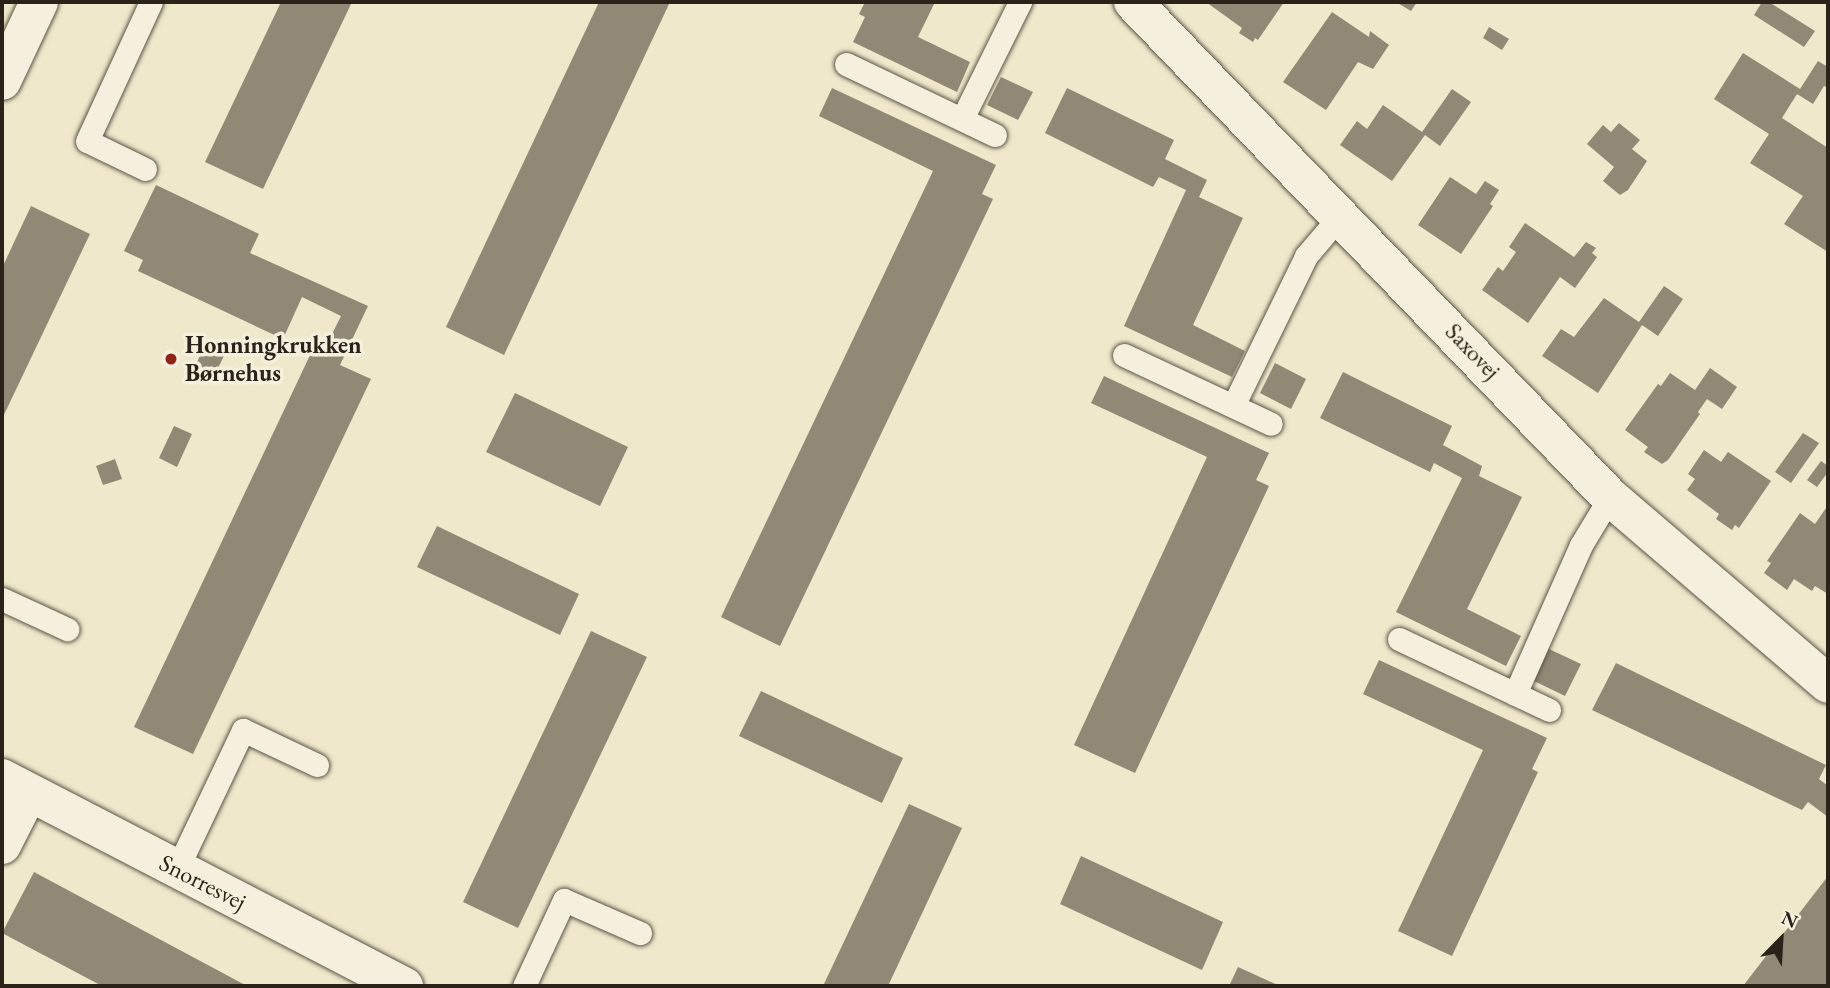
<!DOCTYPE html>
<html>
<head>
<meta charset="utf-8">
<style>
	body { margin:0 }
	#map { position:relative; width:1830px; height:988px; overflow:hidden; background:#efe8cb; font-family:"EB Garamond",serif }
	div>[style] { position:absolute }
	.building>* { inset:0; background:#918976 }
	.roads { filter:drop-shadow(0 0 2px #5c5446) drop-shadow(0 0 2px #5c5446) }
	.service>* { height:23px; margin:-11.5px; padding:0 11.5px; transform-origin:11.5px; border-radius:11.5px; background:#f5f0dd }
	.minor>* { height:38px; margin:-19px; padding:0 19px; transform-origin:19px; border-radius:19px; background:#f5f0dd }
	.secondary>* { height:38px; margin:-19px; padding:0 19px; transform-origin:19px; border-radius:19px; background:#f5f0dd }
	.dots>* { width:19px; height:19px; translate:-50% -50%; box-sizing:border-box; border:4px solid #f5f0dd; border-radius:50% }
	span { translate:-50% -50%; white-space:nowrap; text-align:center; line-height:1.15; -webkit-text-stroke:7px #f5f0dd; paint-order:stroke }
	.poi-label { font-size:24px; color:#2b2319; font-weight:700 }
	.left { translate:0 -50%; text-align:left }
	.street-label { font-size:24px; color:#2b2319 }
	.frame { position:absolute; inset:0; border:4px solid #2b2319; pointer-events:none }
	.north { position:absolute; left:1746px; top:904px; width:70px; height:70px; -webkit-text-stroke:5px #f5f0dd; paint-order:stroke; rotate:24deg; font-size:19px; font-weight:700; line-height:28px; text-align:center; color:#2b2319 }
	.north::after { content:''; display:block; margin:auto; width:24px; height:32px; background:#2b2319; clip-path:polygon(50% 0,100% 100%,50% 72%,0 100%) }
</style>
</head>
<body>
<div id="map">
	<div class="building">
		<i style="clip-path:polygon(281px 2px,352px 2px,263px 189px,205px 162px)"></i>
		<i style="clip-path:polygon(599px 2px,670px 2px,504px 355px,446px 327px)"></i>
		<i style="clip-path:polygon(865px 2px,935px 2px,918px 37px,970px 62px,957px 92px,853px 42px,865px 17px,859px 14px)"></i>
		<i style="clip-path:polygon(1206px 2px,1284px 2px,1258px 40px,1255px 38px,1253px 42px,1239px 33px,1242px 28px)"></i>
		<i style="clip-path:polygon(1396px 2px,1417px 2px,1411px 11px)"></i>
		<i style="clip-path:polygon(1762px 2px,1769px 2px,1815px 31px,1804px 47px,1754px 15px)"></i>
		<i style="clip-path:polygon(1332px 12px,1369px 37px,1370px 31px,1389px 45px,1373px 69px,1358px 62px,1326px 110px,1283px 82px)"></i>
		<i style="clip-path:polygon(1489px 27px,1509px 39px,1502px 50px,1483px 38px)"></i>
		<i style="clip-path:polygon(1743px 53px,1800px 89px,1818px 61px,1828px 67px,1828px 88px,1824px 86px,1813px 104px,1797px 94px,1782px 118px,1828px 148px,1828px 252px,1784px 224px,1803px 196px,1750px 163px,1769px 134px,1714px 99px)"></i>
		<i style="clip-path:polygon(1001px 77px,1033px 92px,1018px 120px,987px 105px)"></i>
		<i style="clip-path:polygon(832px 88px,996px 165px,982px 194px,993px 199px,780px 646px,721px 617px,933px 171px,819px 116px)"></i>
		<i style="clip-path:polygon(1067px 88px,1174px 140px,1165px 159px,1207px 180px,1199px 197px,1243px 218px,1193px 325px,1245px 351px,1232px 377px,1124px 326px,1186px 190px,1159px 177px,1153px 187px,1045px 133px)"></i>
		<i style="clip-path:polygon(1452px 89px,1471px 102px,1440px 146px,1425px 135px,1392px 181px,1340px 145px,1357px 121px,1367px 129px,1383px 105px,1422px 132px)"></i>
		<i style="clip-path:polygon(1619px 123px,1640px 140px,1632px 149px,1647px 161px,1628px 190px,1620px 195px,1603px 181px,1614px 167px,1587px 144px,1603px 125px,1611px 132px)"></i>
		<i style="clip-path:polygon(1450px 177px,1476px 194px,1485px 181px,1499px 190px,1490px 204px,1493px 206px,1461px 254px,1418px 225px)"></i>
		<i style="clip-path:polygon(156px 185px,259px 234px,250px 253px,368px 306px,340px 365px,371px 379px,193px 754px,134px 727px,312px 351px,321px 356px,341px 316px,302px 297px,283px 339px,138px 271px,143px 260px,124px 251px)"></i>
		<i style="clip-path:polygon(31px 206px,90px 234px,2px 419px,2px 268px)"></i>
		<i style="clip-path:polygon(1525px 223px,1574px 257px,1586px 242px,1596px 248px,1592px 253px,1597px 257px,1575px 288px,1560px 277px,1528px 323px,1482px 290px,1498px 267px,1503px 271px,1516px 252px,1509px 247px)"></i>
		<i style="clip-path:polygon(1664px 286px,1683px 299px,1658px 336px,1642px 325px,1598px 393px,1542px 356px,1561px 329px,1574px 337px,1604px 298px,1639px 322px)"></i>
		<i style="clip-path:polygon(205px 345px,225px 354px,210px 384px,191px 375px)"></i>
		<i style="clip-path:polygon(1275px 363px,1306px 379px,1291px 409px,1260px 393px)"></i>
		<i style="clip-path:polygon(1710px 368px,1737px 387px,1722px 409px,1707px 399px,1698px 412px,1700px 414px,1668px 460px,1662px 464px,1644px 452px,1648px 447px,1625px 430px,1658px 384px,1661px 386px,1670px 373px,1695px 390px)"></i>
		<i style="clip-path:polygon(1343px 372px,1452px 426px,1443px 445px,1482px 466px,1479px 476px,1522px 497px,1467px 609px,1521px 636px,1506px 666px,1396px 612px,1462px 478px,1434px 463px,1430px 472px,1320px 418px)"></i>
		<i style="clip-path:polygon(1104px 376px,1269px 453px,1256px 480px,1269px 486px,1135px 773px,1074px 745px,1207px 457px,1091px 403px)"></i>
		<i style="clip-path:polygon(515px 393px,628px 447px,600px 506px,486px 452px)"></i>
		<i style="clip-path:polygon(174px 426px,192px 434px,177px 467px,159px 458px)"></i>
		<i style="clip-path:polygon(1803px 433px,1819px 443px,1791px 483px,1775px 472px)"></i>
		<i style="clip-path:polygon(1704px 450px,1721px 462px,1728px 452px,1771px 481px,1739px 528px,1735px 525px,1732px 530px,1716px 519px,1719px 514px,1687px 490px,1695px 479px,1688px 474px)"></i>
		<i style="clip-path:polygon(115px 459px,122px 479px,103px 485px,96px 466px)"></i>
		<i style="clip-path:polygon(1821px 461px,1828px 466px,1828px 472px,1817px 487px,1807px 480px)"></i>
		<i style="clip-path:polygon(1826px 508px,1828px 594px,1815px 586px,1812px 591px,1794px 579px,1787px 590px,1764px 573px,1771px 563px,1767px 561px,1800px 513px,1815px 524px)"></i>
		<i style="clip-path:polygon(437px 526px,579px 594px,560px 635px,417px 567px)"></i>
		<i style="clip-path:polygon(591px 631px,647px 657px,518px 928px,463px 902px)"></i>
		<i style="clip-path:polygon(1549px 649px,1581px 664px,1565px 696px,1534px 681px)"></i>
		<i style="clip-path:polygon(1379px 660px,1547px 738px,1532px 769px,1538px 772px,1452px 956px,1398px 931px,1483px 750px,1363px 694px)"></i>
		<i style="clip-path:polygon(1616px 663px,1826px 765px,1819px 779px,1828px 786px,1828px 817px,1808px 802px,1802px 810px,1592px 710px)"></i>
		<i style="clip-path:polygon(761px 691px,903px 758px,882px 803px,739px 736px)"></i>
		<i style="clip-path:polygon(909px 804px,962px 828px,888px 986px,823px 986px)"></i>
		<i style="clip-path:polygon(1081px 856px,1223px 922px,1202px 970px,1060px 904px)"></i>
		<i style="clip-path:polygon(34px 872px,247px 986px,102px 986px,2px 933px)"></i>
		<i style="clip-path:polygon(1828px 876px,1828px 986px,1743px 986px)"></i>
		<i style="clip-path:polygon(1238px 967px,1280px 986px,1229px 986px)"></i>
	</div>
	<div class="roads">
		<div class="service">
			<i style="left:846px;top:64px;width:165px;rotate:25.5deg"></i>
			<i style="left:962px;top:119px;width:131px;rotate:-63.6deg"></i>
			<i style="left:145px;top:169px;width:64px;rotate:-154.2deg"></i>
			<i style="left:87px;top:141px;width:153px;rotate:-65.3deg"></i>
			<i style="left:1124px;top:355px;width:162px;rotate:25.1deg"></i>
			<i style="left:1233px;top:406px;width:167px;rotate:-64deg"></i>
			<i style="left:1306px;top:256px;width:52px;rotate:-49.6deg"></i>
			<i style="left:2px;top:599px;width:72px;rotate:24.8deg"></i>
			<i style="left:1399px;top:639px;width:166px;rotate:25.3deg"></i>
			<i style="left:1515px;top:694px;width:163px;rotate:-66.1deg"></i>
			<i style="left:1581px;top:545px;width:56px;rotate:-58.9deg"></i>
			<i style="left:177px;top:869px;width:154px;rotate:-64.6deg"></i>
			<i style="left:243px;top:730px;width:82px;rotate:25.3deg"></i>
			<i style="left:524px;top:986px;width:95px;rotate:-65.1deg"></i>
			<i style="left:564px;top:900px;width:83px;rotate:23.5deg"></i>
		</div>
		<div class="minor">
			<i style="left:1133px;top:2px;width:687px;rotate:46.06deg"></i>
			<i style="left:1610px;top:497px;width:287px;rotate:40.6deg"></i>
			<i style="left:2px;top:778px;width:453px;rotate:27.4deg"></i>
			<i style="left:2px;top:845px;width:59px;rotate:-63deg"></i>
		</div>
		<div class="secondary">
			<i style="left:2px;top:81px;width:87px;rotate:-64.9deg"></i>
		</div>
	</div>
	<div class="dots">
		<i style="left:171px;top:359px;background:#8f2418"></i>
	</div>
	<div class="poi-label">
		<span class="left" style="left:185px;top:359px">Honningkrukken<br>Børnehus</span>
	</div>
	<div class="street-label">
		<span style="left:1473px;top:351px;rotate:46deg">Saxovej</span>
		<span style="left:203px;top:882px;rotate:27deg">Snorresvej</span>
	</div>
	<div class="frame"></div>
	<div class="north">N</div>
</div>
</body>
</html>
